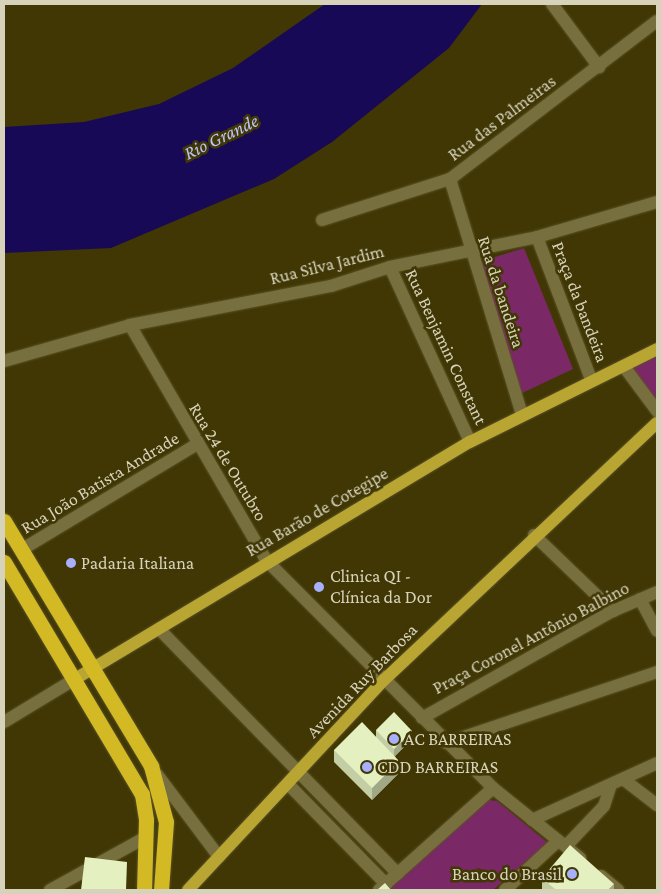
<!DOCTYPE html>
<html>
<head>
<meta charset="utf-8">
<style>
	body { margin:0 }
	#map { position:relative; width:661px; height:894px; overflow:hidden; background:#403705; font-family:"Crimson Pro",serif }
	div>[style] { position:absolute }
	.green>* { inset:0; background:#7b2866 }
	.water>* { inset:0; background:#170955 }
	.roads { filter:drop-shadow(0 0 1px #5b5326) drop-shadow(0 0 1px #5b5326) }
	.minor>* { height:12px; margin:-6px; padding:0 6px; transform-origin:6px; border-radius:6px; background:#786f3e }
	.major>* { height:12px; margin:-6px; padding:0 6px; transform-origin:6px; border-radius:6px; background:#b9a532 }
	.highway>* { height:15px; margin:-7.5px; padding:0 7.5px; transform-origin:7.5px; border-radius:7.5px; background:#d3ba24 }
	.wall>* { inset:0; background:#c4cea4 }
	.shaded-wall>* { inset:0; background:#a0a886 }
	.building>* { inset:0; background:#e4f0bf }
	.dots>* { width:14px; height:14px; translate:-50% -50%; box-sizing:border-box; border:2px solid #403705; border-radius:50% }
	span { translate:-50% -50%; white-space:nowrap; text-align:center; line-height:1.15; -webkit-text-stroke:5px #403705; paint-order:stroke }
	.street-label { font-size:18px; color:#d7d3bb }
	.poi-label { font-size:18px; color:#d7d3bb }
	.left { translate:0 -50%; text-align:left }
	.right { translate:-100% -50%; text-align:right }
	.water-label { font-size:19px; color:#bdc4f8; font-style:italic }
	.frame { position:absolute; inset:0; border:5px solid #d7d3bb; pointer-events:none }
</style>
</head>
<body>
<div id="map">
	<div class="green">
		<i style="clip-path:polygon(524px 248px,573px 369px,518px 395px,479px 262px)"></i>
		<i style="clip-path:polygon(657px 348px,657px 402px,626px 364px)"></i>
		<i style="clip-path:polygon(489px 800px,497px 801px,548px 843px,493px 890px,386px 890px)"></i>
	</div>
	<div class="water">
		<i style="clip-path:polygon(325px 4px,482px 4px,449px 48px,332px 142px,274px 179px,111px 248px,4px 253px,4px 127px,84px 122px,159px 104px,233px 68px)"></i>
	</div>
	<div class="roads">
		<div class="minor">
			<i style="left:552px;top:4px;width:79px;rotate:53.3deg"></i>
			<i style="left:450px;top:179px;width:247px;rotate:73deg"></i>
			<i style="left:322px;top:220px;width:134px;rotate:-17.8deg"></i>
			<i style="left:450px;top:179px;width:260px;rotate:-37.4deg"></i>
			<i style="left:537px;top:237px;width:152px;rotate:69.2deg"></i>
			<i style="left:390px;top:267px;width:192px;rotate:65.4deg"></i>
			<i style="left:130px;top:325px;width:273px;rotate:59.9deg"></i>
			<i style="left:267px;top:561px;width:320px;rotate:45.1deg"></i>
			<i style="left:493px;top:788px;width:112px;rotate:38.8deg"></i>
			<i style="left:4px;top:361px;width:131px;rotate:-15.9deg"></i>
			<i style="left:130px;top:325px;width:205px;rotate:-11deg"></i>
			<i style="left:331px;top:286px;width:62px;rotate:-17.9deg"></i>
			<i style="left:390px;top:267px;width:150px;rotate:-11.5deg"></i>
			<i style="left:537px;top:237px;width:125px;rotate:-16.3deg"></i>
			<i style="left:625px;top:368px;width:54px;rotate:53.3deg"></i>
			<i style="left:534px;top:535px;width:110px;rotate:43.9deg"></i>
			<i style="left:21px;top:550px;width:204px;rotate:-31deg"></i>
			<i style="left:640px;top:599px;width:36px;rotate:62deg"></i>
			<i style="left:159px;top:629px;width:342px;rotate:45.7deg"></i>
			<i style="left:422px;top:718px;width:219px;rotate:-29.3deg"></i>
			<i style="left:613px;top:611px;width:48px;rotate:-23.4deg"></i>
			<i style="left:4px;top:722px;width:83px;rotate:-31.2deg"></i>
			<i style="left:446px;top:743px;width:223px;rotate:-18.6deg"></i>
			<i style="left:153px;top:769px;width:110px;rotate:53.1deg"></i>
			<i style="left:623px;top:779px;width:43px;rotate:37.4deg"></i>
			<i style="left:289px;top:785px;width:139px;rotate:45.6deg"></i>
			<i style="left:532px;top:820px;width:137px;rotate:-24.5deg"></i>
			<i style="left:566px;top:846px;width:55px;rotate:-46.5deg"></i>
			<i style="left:604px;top:806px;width:22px;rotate:-72deg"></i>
			<i style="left:601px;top:876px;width:22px;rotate:39deg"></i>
			<i style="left:50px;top:890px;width:110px;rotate:-28.9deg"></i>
			<i style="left:379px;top:890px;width:153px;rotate:-41.8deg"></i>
			<i style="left:505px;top:890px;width:72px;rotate:-42.8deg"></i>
		</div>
		<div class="major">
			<i style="left:75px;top:679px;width:461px;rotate:-31deg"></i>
			<i style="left:470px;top:442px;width:209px;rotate:-26.4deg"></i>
			<i style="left:188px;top:890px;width:287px;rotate:-47deg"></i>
			<i style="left:384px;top:680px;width:375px;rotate:-43.3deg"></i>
		</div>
		<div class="highway">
			<i style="left:4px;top:521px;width:286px;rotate:59deg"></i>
			<i style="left:151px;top:766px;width:58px;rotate:75deg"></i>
			<i style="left:166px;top:822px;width:68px;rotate:94.2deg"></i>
			<i style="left:4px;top:562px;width:270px;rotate:59.3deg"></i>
			<i style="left:142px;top:794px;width:26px;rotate:81deg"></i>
			<i style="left:146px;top:820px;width:70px;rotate:91.6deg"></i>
		</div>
	</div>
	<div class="wall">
		<i style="clip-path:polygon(376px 730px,412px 739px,395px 756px,399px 773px,372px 800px,334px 762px,334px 750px,376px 737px)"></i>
		<i style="clip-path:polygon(542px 878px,614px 890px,542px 890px)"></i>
	</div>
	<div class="shaded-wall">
		<i style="clip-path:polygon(412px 731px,412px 739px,394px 757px,394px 749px)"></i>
		<i style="clip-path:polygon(399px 761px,399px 773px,372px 800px,372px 788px)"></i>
		<i style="clip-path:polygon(614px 884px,614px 890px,608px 890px)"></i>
	</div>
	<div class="building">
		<i style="clip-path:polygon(394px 712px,412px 731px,394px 749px,376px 730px)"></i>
		<i style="clip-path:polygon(362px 722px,399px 761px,372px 788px,334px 750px)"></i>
		<i style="clip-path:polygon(570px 845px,614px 884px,608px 890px,556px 890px,542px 878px)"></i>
		<i style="clip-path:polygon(85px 857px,127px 862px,126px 890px,81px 890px)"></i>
		<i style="clip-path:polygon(385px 883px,391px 890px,377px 890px)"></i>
	</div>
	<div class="dots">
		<i style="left:71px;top:563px;background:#a8b0fc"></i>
		<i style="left:319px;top:587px;background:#a8b0fc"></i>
		<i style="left:394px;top:739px;background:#a8b0fc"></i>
		<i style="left:367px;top:767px;background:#a8b0fc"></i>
		<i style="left:572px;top:874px;background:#a8b0fc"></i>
	</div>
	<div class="street-label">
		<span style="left:502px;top:118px;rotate:-37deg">Rua das Palmeiras</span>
		<span style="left:327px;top:265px;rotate:-14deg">Rua Silva Jardim</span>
		<span style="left:501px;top:292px;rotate:72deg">Rua da bandeira</span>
		<span style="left:580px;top:302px;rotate:69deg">Praça da bandeira</span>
		<span style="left:446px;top:347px;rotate:65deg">Rua Benjamin Constant</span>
		<span style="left:228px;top:462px;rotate:59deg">Rua 24 de Outubro</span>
		<span style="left:100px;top:483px;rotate:-31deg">Rua João Batista Andrade</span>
		<span style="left:317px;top:512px;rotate:-30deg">Rua Barão de Cotegipe</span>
		<span style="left:531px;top:638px;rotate:-28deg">Praça Coronel Antônio Balbino</span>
		<span style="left:362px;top:681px;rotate:-46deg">Avenida Ruy Barbosa</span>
	</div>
	<div class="poi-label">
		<span class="left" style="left:81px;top:563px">Padaria Italiana</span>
		<span class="left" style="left:330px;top:587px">Clinica QI -<br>Clínica da Dor</span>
		<span class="left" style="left:404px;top:739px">AC BARREIRAS</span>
		<span class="left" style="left:377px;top:767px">CDD BARREIRAS</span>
		<span class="right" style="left:562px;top:874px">Banco do Brasil</span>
	</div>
	<div class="water-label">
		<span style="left:221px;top:137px;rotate:-26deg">Rio Grande</span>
	</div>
	<div class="frame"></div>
</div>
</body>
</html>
